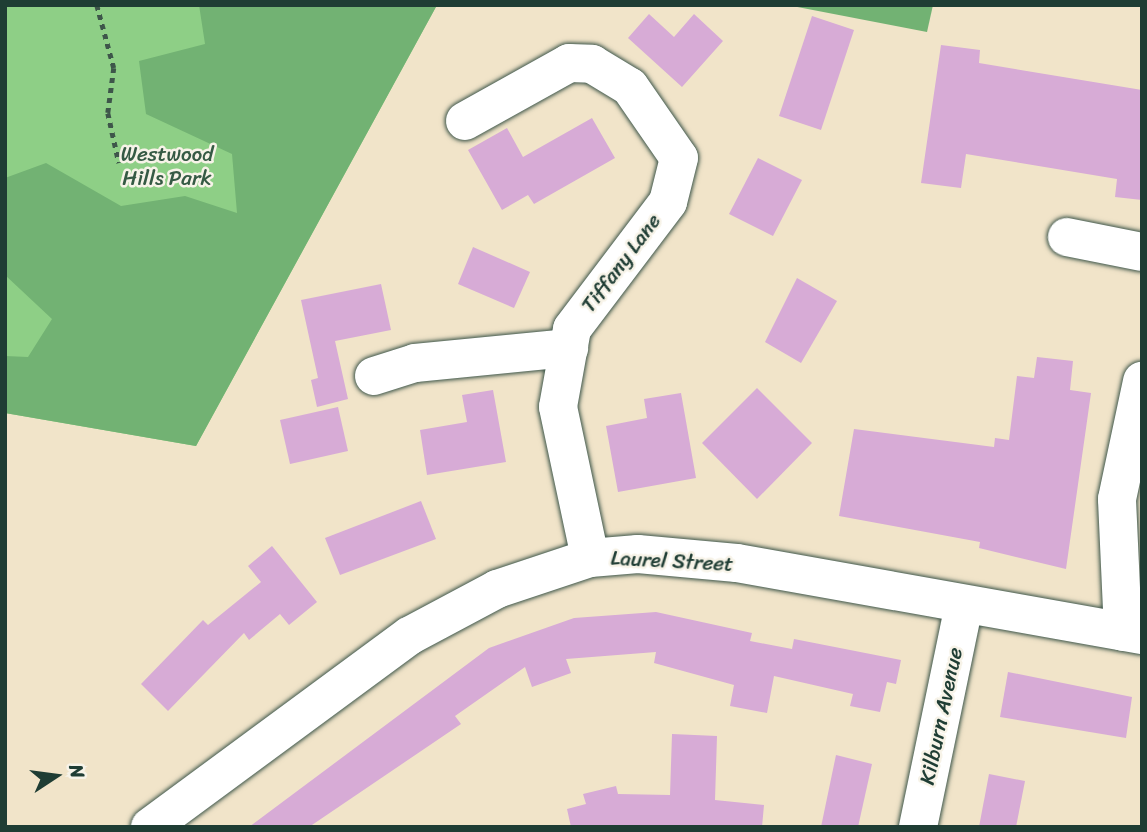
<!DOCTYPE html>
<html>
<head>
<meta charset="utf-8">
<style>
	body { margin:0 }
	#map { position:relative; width:1147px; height:832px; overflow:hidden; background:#f1e4c9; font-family:Sriracha,sans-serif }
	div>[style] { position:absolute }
	.green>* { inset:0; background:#8ecf86 }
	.forest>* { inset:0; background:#72b273 }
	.building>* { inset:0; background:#d7abd6 }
	.path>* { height:4.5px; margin-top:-2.25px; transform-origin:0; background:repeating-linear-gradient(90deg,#3e564a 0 5px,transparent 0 10px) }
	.roads { filter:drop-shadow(0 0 2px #3e564a) drop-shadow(0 0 2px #3e564a) }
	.minor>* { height:38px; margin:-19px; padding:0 19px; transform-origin:19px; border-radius:19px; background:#fff }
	span { translate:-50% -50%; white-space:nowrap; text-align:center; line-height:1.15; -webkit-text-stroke:5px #f7f3e8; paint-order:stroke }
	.park-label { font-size:21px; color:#355a44 }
	.street-label { font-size:21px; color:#1f3d34 }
	.frame { position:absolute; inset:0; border:7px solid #1f3d34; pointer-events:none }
	.north { position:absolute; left:21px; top:741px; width:70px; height:70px; -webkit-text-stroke:5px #f7f3e8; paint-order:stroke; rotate:77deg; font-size:19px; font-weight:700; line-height:28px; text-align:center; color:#1f3d34 }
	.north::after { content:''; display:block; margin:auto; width:24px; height:32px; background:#1f3d34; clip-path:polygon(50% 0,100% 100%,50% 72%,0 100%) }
</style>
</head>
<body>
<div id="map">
	<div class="green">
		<i style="clip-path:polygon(5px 5px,437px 5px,196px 446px,5px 413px)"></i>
	</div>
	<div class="forest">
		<i style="clip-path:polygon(199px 5px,437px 5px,196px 446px,5px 413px,5px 356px,28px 357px,52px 319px,5px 275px,5px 178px,46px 163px,121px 206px,185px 196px,237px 213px,232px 154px,146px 114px,139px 61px,205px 44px)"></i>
		<i style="clip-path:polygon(787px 5px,933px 5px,927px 32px)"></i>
	</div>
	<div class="building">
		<i style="clip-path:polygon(649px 14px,674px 37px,694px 14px,723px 41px,682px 87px,628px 38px)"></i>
		<i style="clip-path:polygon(812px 16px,854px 30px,821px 130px,779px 116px)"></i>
		<i style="clip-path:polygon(941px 45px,980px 50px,979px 63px,1142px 90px,1142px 200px,1115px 197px,1117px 179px,966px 154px,961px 188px,921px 183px)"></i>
		<i style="clip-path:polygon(592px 118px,615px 158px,534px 204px,528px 195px,502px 210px,468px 150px,507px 128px,523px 157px)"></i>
		<i style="clip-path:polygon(758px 158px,802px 180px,773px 236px,729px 214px)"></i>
		<i style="clip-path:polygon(473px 247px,530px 272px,514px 308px,458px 284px)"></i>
		<i style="clip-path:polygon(797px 278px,837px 301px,801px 363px,765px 342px)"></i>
		<i style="clip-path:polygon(381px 284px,391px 330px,335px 341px,348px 399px,317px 407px,311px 380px,318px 378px,301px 300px)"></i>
		<i style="clip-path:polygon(1037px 357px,1073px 361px,1070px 390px,1091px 393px,1066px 569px,979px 548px,980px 542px,839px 516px,854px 429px,994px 447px,995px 438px,1009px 440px,1017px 376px,1034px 378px)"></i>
		<i style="clip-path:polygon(757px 388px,812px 443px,757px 499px,702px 443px)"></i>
		<i style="clip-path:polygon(493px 390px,506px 462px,427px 475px,420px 430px,467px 422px,462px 395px)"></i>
		<i style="clip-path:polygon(681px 393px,696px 478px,618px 492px,606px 426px,647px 418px,644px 399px)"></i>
		<i style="clip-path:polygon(338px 407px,348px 451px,290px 464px,280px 420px)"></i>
		<i style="clip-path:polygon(421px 501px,436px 539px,340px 575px,325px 538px)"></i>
		<i style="clip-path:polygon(272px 546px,317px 602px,289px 625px,280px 614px,249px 640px,244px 633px,168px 711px,141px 684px,203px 620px,208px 625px,261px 582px,248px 566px)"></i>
		<i style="clip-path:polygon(656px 612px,752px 633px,750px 641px,792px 649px,794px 639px,901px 660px,896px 684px,887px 682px,880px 712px,850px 706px,853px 694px,774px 676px,767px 713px,730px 706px,734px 685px,654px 663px,656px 652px,566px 659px,571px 673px,532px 687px,525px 667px,455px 716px,461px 724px,309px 827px,249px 827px,489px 648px,574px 618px)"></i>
		<i style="clip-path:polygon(1008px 672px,1132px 697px,1126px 738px,1000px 717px)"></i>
		<i style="clip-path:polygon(672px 734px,717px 736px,715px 800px,764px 805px,762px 827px,571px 827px,567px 809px,586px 804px,583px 794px,616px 786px,618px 794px,670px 795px)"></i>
		<i style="clip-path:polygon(836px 755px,872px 764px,858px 827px,821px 827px)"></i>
		<i style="clip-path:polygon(989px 774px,1025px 781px,1016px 827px,979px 827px)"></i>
	</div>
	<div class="path">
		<i style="left:97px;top:5px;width:65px;rotate:74.9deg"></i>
		<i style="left:114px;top:68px;width:45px;rotate:97.6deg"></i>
		<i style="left:108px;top:113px;width:51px;rotate:77.6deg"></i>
	</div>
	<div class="roads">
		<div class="minor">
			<i style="left:465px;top:121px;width:119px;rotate:-29.1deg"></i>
			<i style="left:569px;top:63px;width:23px;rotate:2deg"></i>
			<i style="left:592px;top:64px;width:44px;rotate:31.2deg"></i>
			<i style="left:630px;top:87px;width:86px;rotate:55.4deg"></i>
			<i style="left:679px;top:158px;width:45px;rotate:104deg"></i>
			<i style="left:668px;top:202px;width:159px;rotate:127.1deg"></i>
			<i style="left:572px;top:329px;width:79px;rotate:100.2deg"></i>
			<i style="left:558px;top:407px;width:154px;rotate:78deg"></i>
			<i style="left:1067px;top:237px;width:76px;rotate:11.3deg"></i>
			<i style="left:374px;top:376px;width:43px;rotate:-17.6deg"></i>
			<i style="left:415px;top:363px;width:155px;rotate:-5.6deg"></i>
			<i style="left:1123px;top:632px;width:133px;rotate:-92.6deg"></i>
			<i style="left:1117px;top:499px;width:121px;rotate:-78deg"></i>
			<i style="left:150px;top:827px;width:322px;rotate:-36.4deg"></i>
			<i style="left:409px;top:636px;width:100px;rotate:-28.1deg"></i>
			<i style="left:497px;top:589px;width:98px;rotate:-18.4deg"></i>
			<i style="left:590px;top:558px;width:48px;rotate:-4.8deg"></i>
			<i style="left:638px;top:554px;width:99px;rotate:5.2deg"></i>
			<i style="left:737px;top:563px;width:411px;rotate:10.1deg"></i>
			<i style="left:918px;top:827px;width:227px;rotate:-78.3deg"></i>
		</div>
	</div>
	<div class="park-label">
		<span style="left:167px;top:166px">Westwood<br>Hills Park</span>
	</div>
	<div class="street-label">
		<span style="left:621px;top:263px;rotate:-53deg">Tiffany Lane</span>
		<span style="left:672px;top:561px;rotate:3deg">Laurel Street</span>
		<span style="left:941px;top:716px;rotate:-78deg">Kilburn Avenue</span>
	</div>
	<div class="frame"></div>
	<div class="north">N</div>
</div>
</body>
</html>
